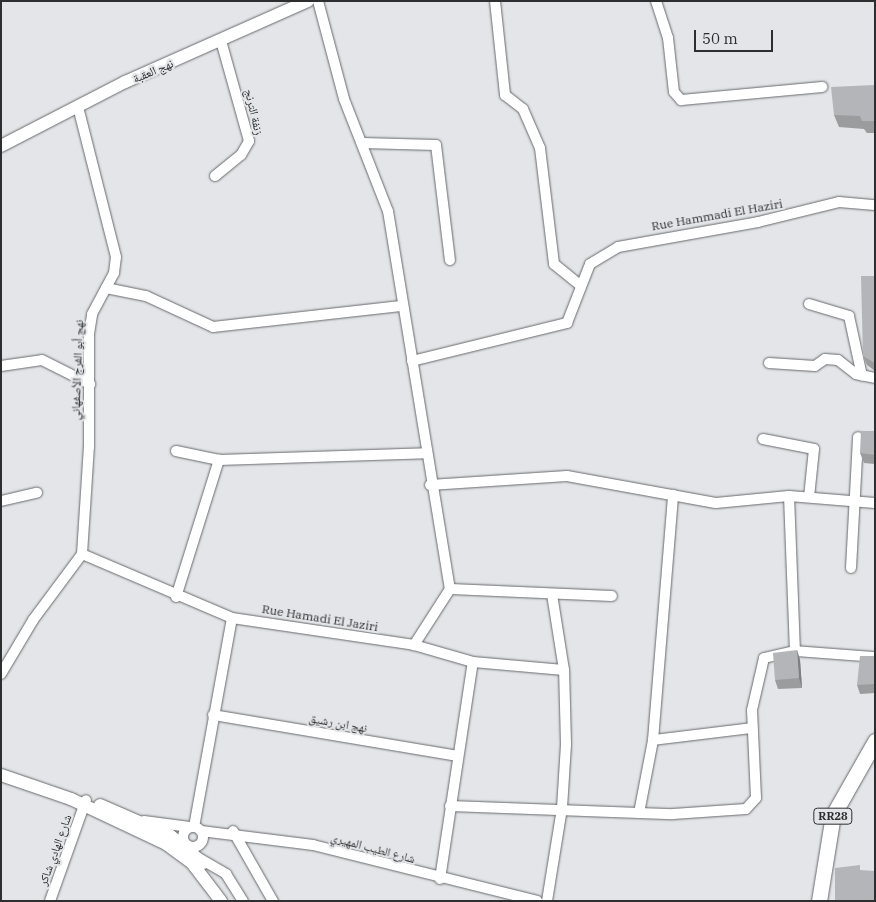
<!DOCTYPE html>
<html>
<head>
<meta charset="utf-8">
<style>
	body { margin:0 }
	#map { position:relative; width:876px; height:902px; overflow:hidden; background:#e3e5e8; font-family:"IBM Plex Serif","Noto Naskh Arabic",serif }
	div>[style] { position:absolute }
	.roads { filter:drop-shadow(0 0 1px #67696c) drop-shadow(0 0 1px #67696c) }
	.minor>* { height:10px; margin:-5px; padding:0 5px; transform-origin:5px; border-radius:5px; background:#fff }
	.minor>.ring { margin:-5px; padding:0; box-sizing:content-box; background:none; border:10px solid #fff; border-radius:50% }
	.tertiary>* { height:12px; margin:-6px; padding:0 6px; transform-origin:6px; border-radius:6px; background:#fff }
	.primary>* { height:15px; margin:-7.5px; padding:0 7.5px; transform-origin:7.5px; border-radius:7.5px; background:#fff }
	.wall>* { inset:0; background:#9a9c9e }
	.shaded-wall>* { inset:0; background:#7d7f81 }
	.building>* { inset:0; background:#b3b5b8 }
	span { translate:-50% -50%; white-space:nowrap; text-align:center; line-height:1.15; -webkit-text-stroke:4px #e3e5e8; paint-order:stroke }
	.shield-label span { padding:1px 4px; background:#e3e5e8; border:1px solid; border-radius:4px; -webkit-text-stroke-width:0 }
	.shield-label { font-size:11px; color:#2d2e2f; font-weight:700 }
	.street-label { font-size:12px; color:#2d2e2f }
	.frame { position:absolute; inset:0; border:2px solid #2d2e2f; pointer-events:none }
	.scale { position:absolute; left:694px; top:30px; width:79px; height:22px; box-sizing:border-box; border:2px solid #2d2e2f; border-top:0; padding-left:6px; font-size:15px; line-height:18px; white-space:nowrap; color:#2d2e2f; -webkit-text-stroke:4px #e3e5e8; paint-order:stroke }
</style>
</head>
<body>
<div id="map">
	<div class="roads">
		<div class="minor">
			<i style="left:318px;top:1px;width:101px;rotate:75.1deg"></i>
			<i style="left:344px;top:99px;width:120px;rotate:68.6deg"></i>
			<i style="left:388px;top:211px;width:383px;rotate:80.7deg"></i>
			<i style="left:450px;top:589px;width:67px;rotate:122.7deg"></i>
			<i style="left:495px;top:1px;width:95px;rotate:83.9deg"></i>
			<i style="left:505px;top:95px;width:23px;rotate:38deg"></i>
			<i style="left:523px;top:109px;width:43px;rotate:66.4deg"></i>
			<i style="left:540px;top:148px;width:117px;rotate:83.1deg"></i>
			<i style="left:554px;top:264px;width:32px;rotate:39deg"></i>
			<i style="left:656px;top:1px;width:39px;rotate:72deg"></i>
			<i style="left:668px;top:38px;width:54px;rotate:83.7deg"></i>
			<i style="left:674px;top:92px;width:11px;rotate:49deg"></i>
			<i style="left:681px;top:100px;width:142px;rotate:-5.3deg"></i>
			<i style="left:362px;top:143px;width:74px;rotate:1.5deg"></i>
			<i style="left:436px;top:145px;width:116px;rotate:83.1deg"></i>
			<i style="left:215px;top:176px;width:33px;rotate:-39deg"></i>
			<i style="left:241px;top:155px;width:16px;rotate:-60deg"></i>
			<i style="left:249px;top:141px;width:104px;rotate:-105.6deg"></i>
			<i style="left:106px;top:288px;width:41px;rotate:11.3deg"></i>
			<i style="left:146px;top:296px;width:74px;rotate:24.8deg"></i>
			<i style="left:213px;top:327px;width:189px;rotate:-6.4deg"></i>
			<i style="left:809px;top:304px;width:42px;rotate:16.7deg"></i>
			<i style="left:849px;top:316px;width:61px;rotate:77.8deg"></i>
			<i style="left:412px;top:361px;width:160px;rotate:-13.8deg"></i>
			<i style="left:567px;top:323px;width:63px;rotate:-68.7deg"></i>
			<i style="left:590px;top:264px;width:33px;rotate:-31deg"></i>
			<i style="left:618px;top:247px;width:142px;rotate:-10.1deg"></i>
			<i style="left:758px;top:222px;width:83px;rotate:-13.9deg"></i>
			<i style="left:839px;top:202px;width:36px;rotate:5deg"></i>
			<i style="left:769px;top:363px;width:46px;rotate:3.7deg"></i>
			<i style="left:815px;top:366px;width:12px;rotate:-35deg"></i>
			<i style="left:825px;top:359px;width:13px;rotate:4deg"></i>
			<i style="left:838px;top:360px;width:23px;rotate:38deg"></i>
			<i style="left:856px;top:374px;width:19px;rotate:12deg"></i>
			<i style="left:1px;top:366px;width:41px;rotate:-8.3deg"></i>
			<i style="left:42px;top:360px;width:54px;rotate:26.6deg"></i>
			<i style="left:763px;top:439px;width:52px;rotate:11.1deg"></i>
			<i style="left:814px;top:449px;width:48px;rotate:95.9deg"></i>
			<i style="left:176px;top:451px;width:44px;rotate:11.8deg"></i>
			<i style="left:219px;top:460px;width:207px;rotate:-1.9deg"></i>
			<i style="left:430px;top:485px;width:137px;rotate:-3.8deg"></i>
			<i style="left:567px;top:476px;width:151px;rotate:10.3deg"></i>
			<i style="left:716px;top:503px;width:73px;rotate:-5.5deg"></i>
			<i style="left:789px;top:496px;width:86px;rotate:4.7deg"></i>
			<i style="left:789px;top:496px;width:155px;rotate:87.8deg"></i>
			<i style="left:1px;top:501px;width:37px;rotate:-13deg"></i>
			<i style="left:82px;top:554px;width:163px;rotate:23.1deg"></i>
			<i style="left:232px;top:618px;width:184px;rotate:8.4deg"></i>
			<i style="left:414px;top:645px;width:61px;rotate:16.1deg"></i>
			<i style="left:473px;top:662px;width:91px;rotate:5deg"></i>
			<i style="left:851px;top:568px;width:131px;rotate:-86.9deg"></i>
			<i style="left:450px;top:589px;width:162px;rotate:2.5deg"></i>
			<i style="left:176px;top:597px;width:144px;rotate:-72.6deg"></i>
			<i style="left:1px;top:674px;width:63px;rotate:-59.3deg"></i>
			<i style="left:33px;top:620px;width:82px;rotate:-53.4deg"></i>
			<i style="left:82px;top:554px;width:107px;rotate:-86.3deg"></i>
			<i style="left:89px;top:447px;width:113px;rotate:-90deg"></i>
			<i style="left:89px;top:334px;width:20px;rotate:-81deg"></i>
			<i style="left:92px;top:314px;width:47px;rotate:-61.8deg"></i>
			<i style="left:114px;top:273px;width:16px;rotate:-83deg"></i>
			<i style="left:116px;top:257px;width:155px;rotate:-104.2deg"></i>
			<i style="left:213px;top:715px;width:248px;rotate:9.5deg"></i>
			<i style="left:653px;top:740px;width:100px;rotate:-6.9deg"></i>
			<i style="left:450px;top:806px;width:223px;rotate:2.1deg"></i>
			<i style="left:673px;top:814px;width:73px;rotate:-3.9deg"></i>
			<i style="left:746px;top:809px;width:15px;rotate:-48deg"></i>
			<i style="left:756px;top:798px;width:88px;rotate:-92.6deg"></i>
			<i style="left:752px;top:710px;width:53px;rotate:-77deg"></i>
			<i style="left:764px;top:658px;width:32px;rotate:-13deg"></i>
			<i style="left:795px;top:651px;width:80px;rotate:4.3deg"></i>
			<i style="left:639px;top:813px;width:74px;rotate:-79.1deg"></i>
			<i style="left:653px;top:740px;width:246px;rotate:-85.3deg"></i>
			<i style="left:144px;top:821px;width:46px;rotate:7.4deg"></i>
			<i style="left:194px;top:827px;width:212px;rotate:-79.7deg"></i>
			<i class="ring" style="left:183px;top:827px;width:10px;height:10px"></i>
			<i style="left:201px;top:831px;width:113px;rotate:7.1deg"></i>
			<i style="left:313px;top:845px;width:231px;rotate:14deg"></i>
			<i style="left:233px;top:831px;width:81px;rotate:60.3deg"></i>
			<i style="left:197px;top:857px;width:34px;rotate:30deg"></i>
			<i style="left:226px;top:874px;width:32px;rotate:58deg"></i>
			<i style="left:440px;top:879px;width:219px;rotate:-81.4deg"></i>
			<i style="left:50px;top:901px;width:107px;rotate:-70.4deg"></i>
			<i style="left:547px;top:901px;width:94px;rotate:-80.8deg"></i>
			<i style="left:562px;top:808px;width:64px;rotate:-86.4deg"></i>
			<i style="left:566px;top:744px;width:74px;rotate:-91.5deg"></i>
			<i style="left:564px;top:670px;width:77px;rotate:-99deg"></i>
		</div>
		<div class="tertiary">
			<i style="left:1px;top:146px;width:140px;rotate:-27.3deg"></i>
			<i style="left:125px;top:82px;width:200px;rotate:-23.9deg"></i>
			<i style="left:1px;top:775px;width:74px;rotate:18.9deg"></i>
			<i style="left:71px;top:799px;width:105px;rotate:25.3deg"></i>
			<i style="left:166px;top:844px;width:32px;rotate:36deg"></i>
			<i style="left:192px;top:863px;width:48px;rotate:52.7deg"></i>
			<i style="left:100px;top:805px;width:77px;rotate:23.6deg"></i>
			<i style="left:171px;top:836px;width:42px;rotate:40.2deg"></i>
		</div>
		<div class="primary">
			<i style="left:819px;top:901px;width:87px;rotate:-80.8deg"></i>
			<i style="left:833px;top:815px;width:85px;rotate:-60.4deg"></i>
		</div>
	</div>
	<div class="wall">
		<i style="clip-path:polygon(875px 85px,875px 133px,867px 133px,864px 129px,839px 127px,834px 115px)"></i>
		<i style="clip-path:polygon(875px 276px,875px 371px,867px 365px,863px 356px)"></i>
		<i style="clip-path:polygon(875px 431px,875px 464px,864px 463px,860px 453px)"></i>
		<i style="clip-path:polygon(797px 650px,800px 660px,802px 688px,778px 689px,775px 680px)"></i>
		<i style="clip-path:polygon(875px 656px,875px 693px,860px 694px,857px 685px)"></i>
	</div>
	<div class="shaded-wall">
		<i style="clip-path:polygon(797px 650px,800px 660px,802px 688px,799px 678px)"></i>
	</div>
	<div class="building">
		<i style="clip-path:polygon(875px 85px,875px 121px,862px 121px,860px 116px,834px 115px,831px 87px)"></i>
		<i style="clip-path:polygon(861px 276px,875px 276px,875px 363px,863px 356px)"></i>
		<i style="clip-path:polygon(861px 431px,875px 431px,875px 455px,860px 453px)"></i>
		<i style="clip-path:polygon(797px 650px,799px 678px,775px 680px,773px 653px)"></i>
		<i style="clip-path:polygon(860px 656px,875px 656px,875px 684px,857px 685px)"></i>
		<i style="clip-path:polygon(860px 865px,860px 870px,875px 871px,875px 901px,835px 901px,835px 868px)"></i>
	</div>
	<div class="shield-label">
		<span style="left:833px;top:816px">RR28</span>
	</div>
	<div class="street-label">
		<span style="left:153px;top:71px;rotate:-23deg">نهج العقبة</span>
		<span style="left:254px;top:112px;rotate:77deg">زنفة الترنج</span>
		<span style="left:717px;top:215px;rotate:-10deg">Rue Hammadi El Haziri</span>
		<span style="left:77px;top:370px;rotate:-88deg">نهج أبو الفرج الأصفهاني</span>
		<span style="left:320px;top:618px;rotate:9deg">Rue Hamadi El Jaziri</span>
		<span style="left:338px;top:723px;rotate:10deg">نهج ابن رشيق</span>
		<span style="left:373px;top:848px;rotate:15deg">شارع الطيب المهيري</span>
		<span style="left:55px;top:850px;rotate:-70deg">شارع الهادي شاكر</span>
	</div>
	<div class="frame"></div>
	<div class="scale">50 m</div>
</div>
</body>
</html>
